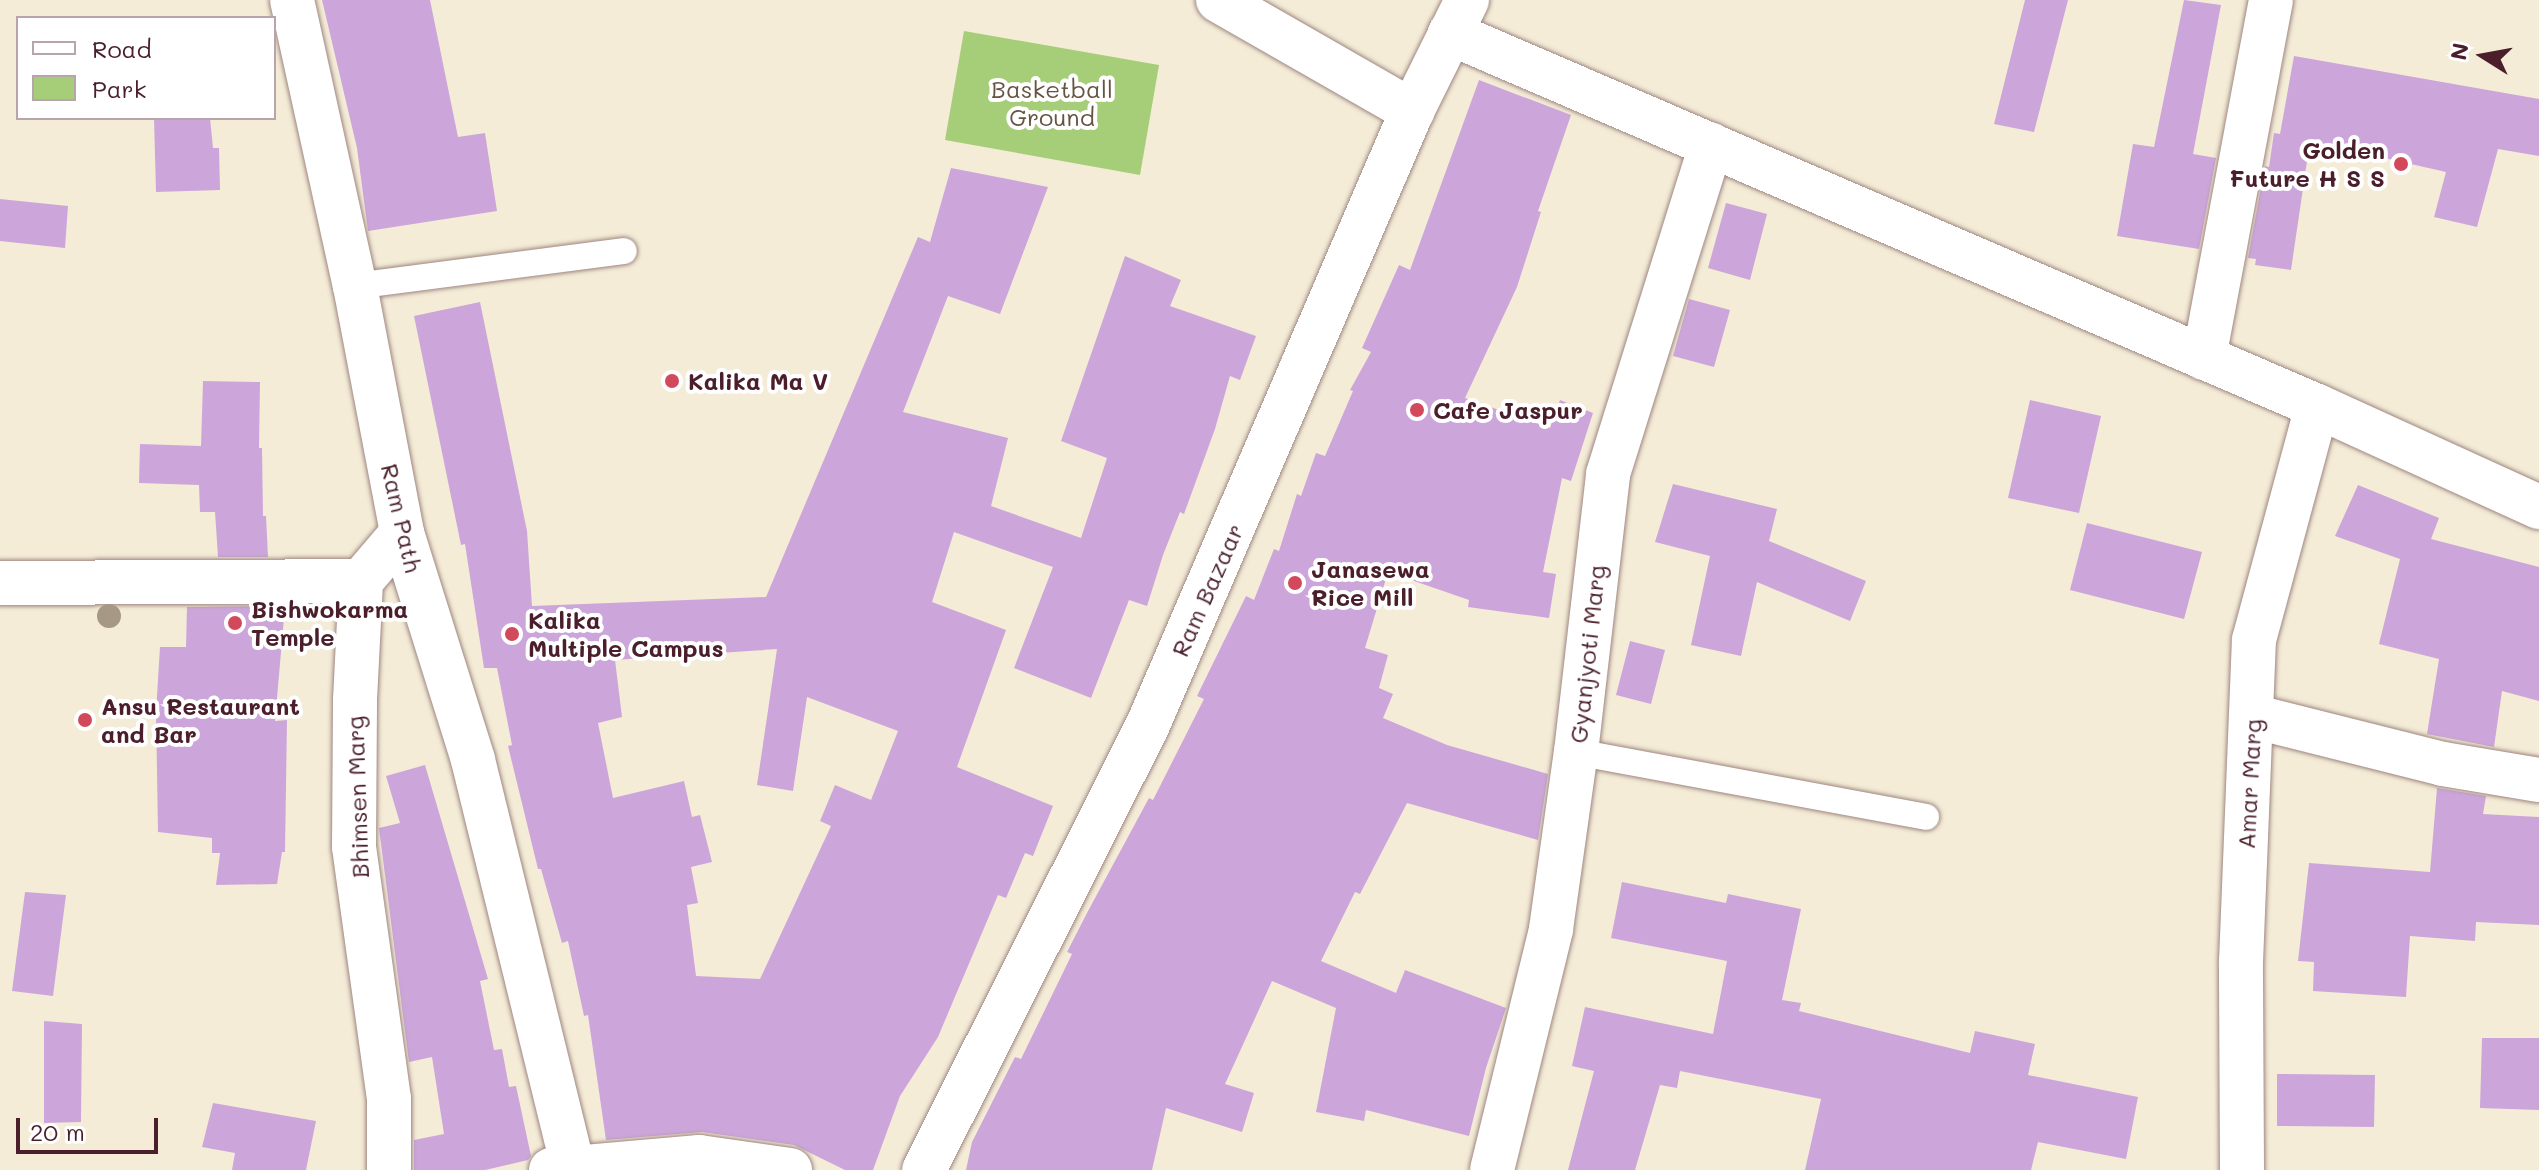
<!DOCTYPE html>
<html>
<head>
<meta charset="utf-8">
<style>
	body { margin:0 }
	#map { position:relative; width:2539px; height:1170px; overflow:hidden; background:#f4ecd7; font-family:Mali,sans-serif }
	div>[style] { position:absolute }
	.green>* { inset:0; background:#a6ce78 }
	.building>* { inset:0; background:#cca6da }
	.roads { filter:drop-shadow(0 0 2px #9f8681) drop-shadow(0 0 2px #9f8681) }
	.service>* { height:26px; margin:-13px; padding:0 13px; transform-origin:13px; border-radius:13px; background:#fff }
	.minor>* { height:44px; margin:-22px; padding:0 22px; transform-origin:22px; border-radius:22px; background:#fff }
	.primary>* { height:44px; margin:-22px; padding:0 22px; transform-origin:22px; border-radius:22px; background:#fff }
	.trees>* { width:24px; height:24px; margin:-12px; border-radius:50%; background:#a69885 }
	.dots>* { width:22px; height:22px; translate:-50% -50%; box-sizing:border-box; border:4px solid #fff; border-radius:50% }
	span { translate:-50% -50%; white-space:nowrap; text-align:center; line-height:1.15; -webkit-text-stroke:8px #fff; paint-order:stroke }
	.park-label { font-size:24px; color:#665442 }
	.poi-label { font-size:24px; color:#4a1f2b; font-weight:700 }
	.right { translate:-100% -50%; text-align:right }
	.left { translate:0 -50%; text-align:left }
	.street-label { font-size:24px; color:#4a1f2b }
	.legend { position:absolute; left:16px; top:16px; width:260px; height:104px; box-sizing:border-box; background:#fff; border:2px solid #b7a5aa; margin:0; padding:10px 14px; list-style:none; font-size:24px; color:#4a1f2b }
	.legend li { display:flex; align-items:center; gap:16px; height:40px }
	.legend b { width:40px; border:2px solid #b7a5aa }
	.north { position:absolute; left:2443px; top:16px; width:80px; height:80px; -webkit-text-stroke:6px #fff; paint-order:stroke; rotate:281deg; font-size:22px; font-weight:700; line-height:32px; text-align:center; color:#4a1f2b }
	.north::after { content:''; display:block; margin:auto; width:28px; height:36px; background:#4a1f2b; clip-path:polygon(50% 0,100% 100%,50% 72%,0 100%) }
	.scale { position:absolute; left:16px; top:1118px; width:142px; height:36px; box-sizing:border-box; border:4px solid #4a1f2b; border-top:0; padding-left:10px; font-size:24px; line-height:28px; white-space:nowrap; color:#4a1f2b; -webkit-text-stroke:6px #fff; paint-order:stroke }
</style>
</head>
<body>
<div id="map">
	<div class="green">
		<i style="clip-path:polygon(964px 31px,1159px 65px,1140px 175px,945px 140px)"></i>
	</div>
	<div class="building">
		<i style="clip-path:polygon(322px 0,430px 0,458px 137px,485px 133px,497px 211px,368px 231px,357px 148px)"></i>
		<i style="clip-path:polygon(2025px 0,2068px 0,2034px 132px,1994px 124px)"></i>
		<i style="clip-path:polygon(2184px 0,2221px 5px,2193px 154px,2216px 158px,2199px 249px,2117px 236px,2133px 144px,2154px 147px)"></i>
		<i style="clip-path:polygon(2294px 56px,2539px 99px,2539px 156px,2498px 149px,2477px 227px,2434px 217px,2446px 172px,2310px 141px,2291px 270px,2255px 265px,2256px 259px,2248px 258px,2265px 166px,2269px 167px,2274px 133px,2280px 134px)"></i>
		<i style="clip-path:polygon(1479px 80px,1571px 115px,1538px 211px,1541px 212px,1517px 287px,1465px 398px,1550px 428px,1560px 400px,1593px 413px,1571px 481px,1562px 478px,1543px 572px,1556px 574px,1549px 618px,1468px 607px,1469px 600px,1388px 572px,1365px 648px,1388px 655px,1379px 688px,1393px 694px,1383px 718px,1447px 745px,1548px 774px,1538px 840px,1407px 803px,1360px 894px,1355px 892px,1321px 961px,1396px 993px,1405px 970px,1506px 1008px,1486px 1068px,1469px 1136px,1366px 1110px,1364px 1121px,1316px 1112px,1336px 1008px,1272px 981px,1225px 1084px,1254px 1093px,1242px 1132px,1166px 1108px,1152px 1170px,966px 1170px,972px 1142px,1015px 1057px,1021px 1059px,1072px 954px,1067px 952px,1088px 911px,1149px 798px,1153px 800px,1204px 699px,1197px 696px,1246px 596px,1254px 600px,1274px 549px,1279px 551px,1297px 494px,1301px 496px,1316px 453px,1325px 456px,1353px 391px,1350px 390px,1371px 352px,1362px 348px,1399px 265px,1410px 270px)"></i>
		<i style="clip-path:polygon(154px 118px,210px 118px,213px 148px,219px 148px,220px 190px,156px 192px)"></i>
		<i style="clip-path:polygon(evenodd,951px 168px,1048px 187px,1000px 314px,948px 296px,903px 412px,1008px 438px,991px 506px,1081px 538px,1107px 458px,1061px 441px,1125px 256px,1181px 280px,1170px 306px,1256px 336px,1240px 380px,1230px 376px,1215px 429px,1184px 514px,1180px 512px,1163px 555px,1147px 606px,1129px 600px,1091px 698px,1014px 668px,1053px 567px,954px 532px,932px 602px,1006px 630px,957px 767px,1053px 806px,1033px 856px,1025px 853px,1006px 898px,998px 895px,938px 1037px,900px 1096px,873px 1170px,845px 1170px,794px 1145px,702px 1132px,606px 1140px,588px 1015px,584px 1016px,568px 941px,562px 943px,541px 869px,538px 869px,508px 746px,512px 745px,497px 668px,484px 668px,465px 544px,461px 545px,414px 316px,480px 302px,527px 531px,532px 606px,766px 597px,918px 237px,930px 242px,951px 168px,777px 649px,757px 785px,793px 791px,807px 697px,898px 731px,871px 800px,835px 785px,820px 821px,831px 826px,760px 979px,696px 976px,687px 905px,698px 903px,691px 867px,712px 862px,700px 815px,692px 817px,684px 781px,613px 798px,598px 723px,622px 717px,615px 660px,777px 649px)"></i>
		<i style="clip-path:polygon(0 199px,68px 206px,65px 248px,0 241px)"></i>
		<i style="clip-path:polygon(1726px 203px,1767px 214px,1750px 280px,1708px 268px)"></i>
		<i style="clip-path:polygon(1689px 299px,1730px 310px,1714px 367px,1673px 356px)"></i>
		<i style="clip-path:polygon(203px 381px,260px 382px,259px 448px,262px 448px,263px 516px,266px 516px,268px 557px,218px 557px,215px 512px,200px 512px,199px 485px,139px 483px,140px 444px,201px 446px)"></i>
		<i style="clip-path:polygon(2030px 400px,2101px 416px,2079px 513px,2008px 498px)"></i>
		<i style="clip-path:polygon(1673px 484px,1777px 509px,1769px 541px,1866px 581px,1850px 621px,1757px 582px,1741px 656px,1691px 645px,1710px 556px,1655px 542px)"></i>
		<i style="clip-path:polygon(2358px 485px,2439px 518px,2431px 539px,2539px 567px,2539px 701px,2502px 691px,2494px 747px,2427px 734px,2439px 659px,2379px 644px,2400px 559px,2335px 536px)"></i>
		<i style="clip-path:polygon(2087px 523px,2202px 552px,2184px 619px,2070px 590px)"></i>
		<i style="clip-path:polygon(285px 606px,275px 721px,287px 720px,285px 852px,282px 852px,277px 884px,216px 885px,220px 853px,212px 853px,212px 838px,158px 832px,156px 712px,160px 647px,186px 647px,187px 607px)"></i>
		<i style="clip-path:polygon(1630px 641px,1665px 650px,1651px 704px,1616px 695px)"></i>
		<i style="clip-path:polygon(425px 765px,488px 979px,480px 981px,494px 1050px,502px 1049px,509px 1087px,516px 1086px,531px 1156px,528px 1160px,485px 1170px,414px 1170px,414px 1140px,444px 1134px,432px 1057px,409px 1062px,379px 828px,400px 823px,386px 776px)"></i>
		<i style="clip-path:polygon(2437px 788px,2486px 796px,2483px 814px,2539px 817px,2539px 925px,2476px 922px,2475px 941px,2410px 936px,2406px 997px,2313px 991px,2314px 962px,2298px 961px,2309px 863px,2430px 872px)"></i>
		<i style="clip-path:polygon(1622px 882px,1726px 903px,1728px 894px,1801px 909px,1782px 1000px,1801px 1003px,1799px 1011px,1970px 1053px,1975px 1031px,2035px 1044px,2028px 1075px,2138px 1097px,2126px 1159px,2038px 1142px,2031px 1170px,1805px 1170px,1821px 1099px,1680px 1071px,1677px 1088px,1660px 1085px,1635px 1170px,1568px 1170px,1594px 1071px,1572px 1066px,1585px 1007px,1713px 1034px,1727px 961px,1611px 938px)"></i>
		<i style="clip-path:polygon(25px 892px,66px 895px,53px 996px,12px 991px)"></i>
		<i style="clip-path:polygon(44px 1021px,82px 1024px,81px 1122px,44px 1123px)"></i>
		<i style="clip-path:polygon(2482px 1038px,2539px 1038px,2539px 1110px,2480px 1108px)"></i>
		<i style="clip-path:polygon(2277px 1074px,2375px 1075px,2374px 1127px,2277px 1126px)"></i>
		<i style="clip-path:polygon(213px 1103px,316px 1121px,306px 1170px,232px 1170px,235px 1153px,202px 1147px)"></i>
	</div>
	<div class="roads">
		<div class="service">
			<i style="left:355px;top:286px;width:271px;rotate:-7.4deg"></i>
			<i style="left:1576px;top:752px;width:356px;rotate:10.5deg"></i>
		</div>
		<div class="minor">
			<i style="left:292px;top:0;width:293px;rotate:77.6deg"></i>
			<i style="left:355px;top:286px;width:251px;rotate:79.2deg"></i>
			<i style="left:402px;top:533px;width:238px;rotate:72.6deg"></i>
			<i style="left:473px;top:760px;width:422px;rotate:76.2deg"></i>
			<i style="left:1218px;top:0;width:224px;rotate:29.8deg"></i>
			<i style="left:1450px;top:33px;width:944px;rotate:23.28deg"></i>
			<i style="left:2317px;top:406px;width:244px;rotate:24.5deg"></i>
			<i style="left:2204px;top:358px;width:364px;rotate:-79.4deg"></i>
			<i style="left:0;top:583px;width:361px;rotate:-0.3deg"></i>
			<i style="left:2252px;top:716px;width:197px;rotate:14.1deg"></i>
			<i style="left:2443px;top:764px;width:97px;rotate:9.5deg"></i>
			<i style="left:389px;top:1170px;width:71px;rotate:-90deg"></i>
			<i style="left:389px;top:1099px;width:254px;rotate:-97.9deg"></i>
			<i style="left:354px;top:847px;width:147px;rotate:-89.6deg"></i>
			<i style="left:355px;top:700px;width:119px;rotate:-87.1deg"></i>
			<i style="left:361px;top:581px;width:63px;rotate:-49.5deg"></i>
			<i style="left:551px;top:1170px;width:149px;rotate:-5deg"></i>
			<i style="left:699px;top:1157px;width:92px;rotate:8.1deg"></i>
			<i style="left:1492px;top:1170px;width:248px;rotate:-76.2deg"></i>
			<i style="left:1551px;top:929px;width:179px;rotate:-82deg"></i>
			<i style="left:1576px;top:752px;width:280px;rotate:-83.4deg"></i>
			<i style="left:1608px;top:474px;width:345px;rotate:-72.6deg"></i>
			<i style="left:2242px;top:1170px;width:208px;rotate:-90.3deg"></i>
			<i style="left:2241px;top:962px;width:322px;rotate:-87.7deg"></i>
			<i style="left:2254px;top:640px;width:242px;rotate:-74.9deg"></i>
		</div>
		<div class="primary">
			<i style="left:924px;top:1170px;width:496px;rotate:-63.3deg"></i>
			<i style="left:1147px;top:727px;width:671px;rotate:-66.72deg"></i>
			<i style="left:1412px;top:111px;width:124px;rotate:-63.6deg"></i>
		</div>
	</div>
	<div class="trees">
		<i style="left:109px;top:616px"></i>
	</div>
	<div class="dots">
		<i style="left:2401px;top:164px;background:#d1495b"></i>
		<i style="left:672px;top:381px;background:#d1495b"></i>
		<i style="left:1417px;top:410px;background:#d1495b"></i>
		<i style="left:1295px;top:583px;background:#d1495b"></i>
		<i style="left:235px;top:623px;background:#d1495b"></i>
		<i style="left:512px;top:634px;background:#d1495b"></i>
		<i style="left:85px;top:720px;background:#d1495b"></i>
	</div>
	<div class="park-label">
		<span style="left:1052px;top:103px">Basketball<br>Ground</span>
	</div>
	<div class="poi-label">
		<span class="right" style="left:2385px;top:164px">Golden<br>Future H S S</span>
		<span class="left" style="left:688px;top:381px">Kalika Ma V</span>
		<span class="left" style="left:1433px;top:410px">Cafe Jaspur</span>
		<span class="left" style="left:1311px;top:583px">Janasewa<br>Rice Mill</span>
		<span class="left" style="left:251px;top:623px">Bishwokarma<br>Temple</span>
		<span class="left" style="left:528px;top:634px">Kalika<br>Multiple Campus</span>
		<span class="left" style="left:101px;top:720px">Ansu Restaurant<br>and Bar</span>
	</div>
	<div class="street-label">
		<span style="left:402px;top:518px;rotate:77deg">Ram Path</span>
		<span style="left:1207px;top:590px;rotate:-66deg">Ram Bazaar</span>
		<span style="left:1587px;top:654px;rotate:-84deg">Gyanjyoti Marg</span>
		<span style="left:2249px;top:784px;rotate:-87deg">Amar Marg</span>
		<span style="left:357px;top:797px;rotate:-92deg">Bhimsen Marg</span>
	</div>
	<ul class="legend">
	<li><b style="height:10px;background:#fff"></b>Road</li>
	<li><b style="height:22px;background:#a6ce78"></b>Park</li>
	</ul>
	<div class="north">N</div>
	<div class="scale">20 m</div>
</div>
</body>
</html>
